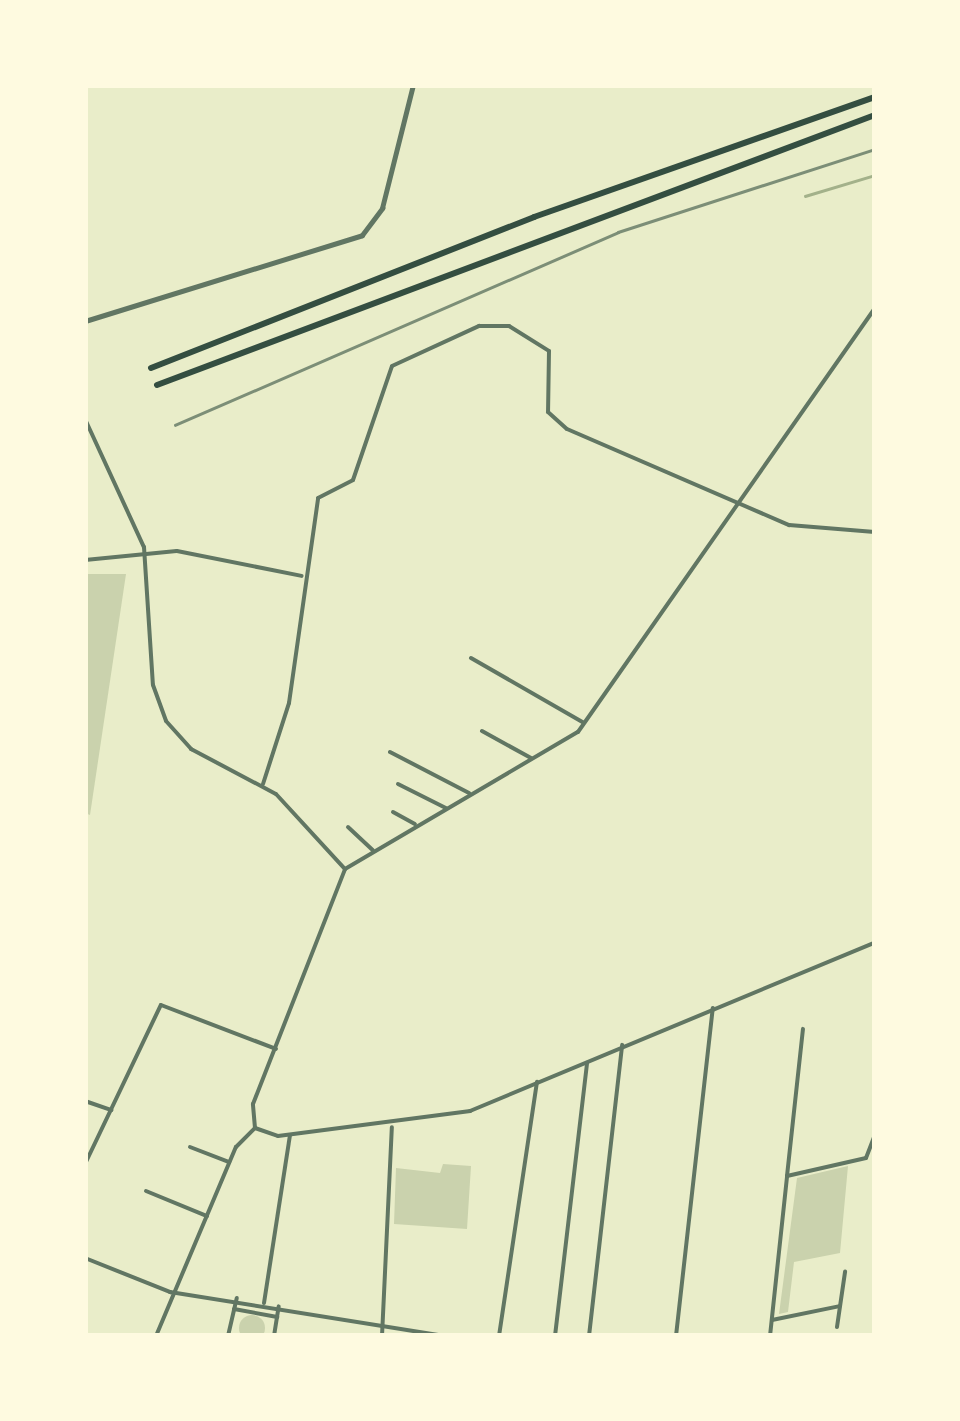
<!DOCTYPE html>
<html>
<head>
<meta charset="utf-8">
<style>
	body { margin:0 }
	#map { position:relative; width:960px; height:1421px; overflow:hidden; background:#e9edc9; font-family:"Alegreya Sans",sans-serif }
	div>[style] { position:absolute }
	.green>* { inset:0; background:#cad2ad }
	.round { border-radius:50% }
	.stream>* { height:2.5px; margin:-1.25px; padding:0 1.25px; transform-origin:1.25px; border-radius:1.25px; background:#a3b18a }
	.minor>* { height:4px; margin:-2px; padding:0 2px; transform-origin:2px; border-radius:2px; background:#617663 }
	.tertiary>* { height:5px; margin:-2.5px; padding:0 2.5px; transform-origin:2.5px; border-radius:2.5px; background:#617663 }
	.motorway>* { height:6px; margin:-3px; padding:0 3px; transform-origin:3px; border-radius:3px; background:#344e41 }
	.rail>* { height:2.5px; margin:-1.25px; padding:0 1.25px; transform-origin:1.25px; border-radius:1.25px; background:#7c8e77 }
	span { translate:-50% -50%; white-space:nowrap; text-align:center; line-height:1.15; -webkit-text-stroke:9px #fefae0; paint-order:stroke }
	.frame { position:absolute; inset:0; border:88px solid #fefae0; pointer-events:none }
</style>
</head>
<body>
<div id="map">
	<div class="green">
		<i style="clip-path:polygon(85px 574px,126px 574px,90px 815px,85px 813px)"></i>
		<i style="clip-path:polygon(443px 1164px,471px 1166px,467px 1229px,394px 1224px,396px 1168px,440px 1173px)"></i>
		<i style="clip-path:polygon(848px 1166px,840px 1253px,794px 1262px,788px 1312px,779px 1314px,797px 1178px)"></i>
		<i class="round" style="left:239px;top:1315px;width:26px;height:26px"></i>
	</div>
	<div class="stream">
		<i style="left:805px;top:196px;width:73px;rotate:-16.7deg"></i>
	</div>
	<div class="minor">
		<i style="left:85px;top:419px;width:141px;rotate:65.3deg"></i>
		<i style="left:144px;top:547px;width:138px;rotate:86.3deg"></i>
		<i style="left:153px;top:685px;width:38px;rotate:70deg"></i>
		<i style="left:166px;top:721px;width:38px;rotate:48deg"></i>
		<i style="left:191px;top:749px;width:96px;rotate:27.9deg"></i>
		<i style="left:276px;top:794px;width:102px;rotate:47.4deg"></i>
		<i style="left:85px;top:560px;width:92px;rotate:-5.6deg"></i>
		<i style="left:177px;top:551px;width:127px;rotate:11.3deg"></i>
		<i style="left:471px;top:658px;width:130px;rotate:29.9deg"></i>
		<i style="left:482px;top:731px;width:56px;rotate:28.9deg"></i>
		<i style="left:390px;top:752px;width:89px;rotate:27.4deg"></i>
		<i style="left:263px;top:784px;width:85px;rotate:-72.2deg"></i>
		<i style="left:289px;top:703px;width:207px;rotate:-81.9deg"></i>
		<i style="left:318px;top:498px;width:39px;rotate:-27deg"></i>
		<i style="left:353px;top:480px;width:120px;rotate:-71.1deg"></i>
		<i style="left:392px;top:366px;width:96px;rotate:-24.7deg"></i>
		<i style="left:479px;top:326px;width:30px"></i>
		<i style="left:509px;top:326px;width:47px;rotate:32deg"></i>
		<i style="left:549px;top:351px;width:61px;rotate:90.9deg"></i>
		<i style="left:548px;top:412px;width:25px;rotate:42deg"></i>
		<i style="left:567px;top:429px;width:242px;rotate:23.4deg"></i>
		<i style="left:789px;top:525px;width:86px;rotate:4.7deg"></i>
		<i style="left:398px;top:784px;width:54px;rotate:26.6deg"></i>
		<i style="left:393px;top:812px;width:25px;rotate:29deg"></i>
		<i style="left:348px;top:827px;width:34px;rotate:43deg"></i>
		<i style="left:345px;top:869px;width:270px;rotate:-30.5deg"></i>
		<i style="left:578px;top:732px;width:518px;rotate:-54.99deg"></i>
		<i style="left:85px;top:1101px;width:28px;rotate:19deg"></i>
		<i style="left:255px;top:1128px;width:24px;rotate:19deg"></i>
		<i style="left:278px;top:1136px;width:194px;rotate:-7.4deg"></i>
		<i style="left:470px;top:1111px;width:439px;rotate:-22.6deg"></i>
		<i style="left:190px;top:1147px;width:42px;rotate:21deg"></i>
		<i style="left:85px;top:1164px;width:176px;rotate:-64.5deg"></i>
		<i style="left:161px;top:1005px;width:123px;rotate:20.9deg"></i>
		<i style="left:787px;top:1176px;width:148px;rotate:-83.8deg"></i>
		<i style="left:146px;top:1191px;width:66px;rotate:22.3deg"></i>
		<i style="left:85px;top:1258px;width:92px;rotate:21.8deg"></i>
		<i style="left:170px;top:1292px;width:278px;rotate:9.1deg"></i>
		<i style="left:264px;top:1303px;width:170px;rotate:-81.2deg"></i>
		<i style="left:234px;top:1309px;width:44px;rotate:10.5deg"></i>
		<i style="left:772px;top:1320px;width:69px;rotate:-11.6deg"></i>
		<i style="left:837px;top:1327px;width:56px;rotate:-81.7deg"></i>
		<i style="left:156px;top:1336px;width:205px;rotate:-67.1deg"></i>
		<i style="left:236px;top:1147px;width:27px;rotate:-45deg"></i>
		<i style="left:255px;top:1128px;width:24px;rotate:-95deg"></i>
		<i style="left:253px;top:1104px;width:252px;rotate:-68.6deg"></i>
		<i style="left:228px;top:1336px;width:39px;rotate:-77deg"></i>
		<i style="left:274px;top:1336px;width:30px;rotate:-81deg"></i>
		<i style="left:382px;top:1336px;width:209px;rotate:-87.3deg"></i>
		<i style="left:499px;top:1336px;width:257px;rotate:-81.5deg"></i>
		<i style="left:555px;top:1336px;width:275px;rotate:-83.3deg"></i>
		<i style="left:589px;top:1336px;width:293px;rotate:-83.5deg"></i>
		<i style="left:676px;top:1336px;width:330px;rotate:-83.6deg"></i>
		<i style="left:770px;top:1336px;width:161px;rotate:-83.9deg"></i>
		<i style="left:787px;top:1176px;width:81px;rotate:-12.8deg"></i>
		<i style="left:866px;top:1158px;width:25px;rotate:-69deg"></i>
	</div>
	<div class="tertiary">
		<i style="left:85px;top:321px;width:290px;rotate:-17.2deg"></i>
		<i style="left:362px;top:235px;width:34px;rotate:-53deg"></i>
		<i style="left:382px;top:208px;width:127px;rotate:-75.9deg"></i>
	</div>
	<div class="motorway">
		<i style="left:151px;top:368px;width:412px;rotate:-21.5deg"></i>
		<i style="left:534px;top:217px;width:361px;rotate:-19.4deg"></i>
		<i style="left:157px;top:385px;width:767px;rotate:-20.61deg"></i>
	</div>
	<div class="rail">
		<i style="left:175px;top:425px;width:483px;rotate:-23.5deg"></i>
		<i style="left:618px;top:232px;width:270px;rotate:-17.9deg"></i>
	</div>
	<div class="frame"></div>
</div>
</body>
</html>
